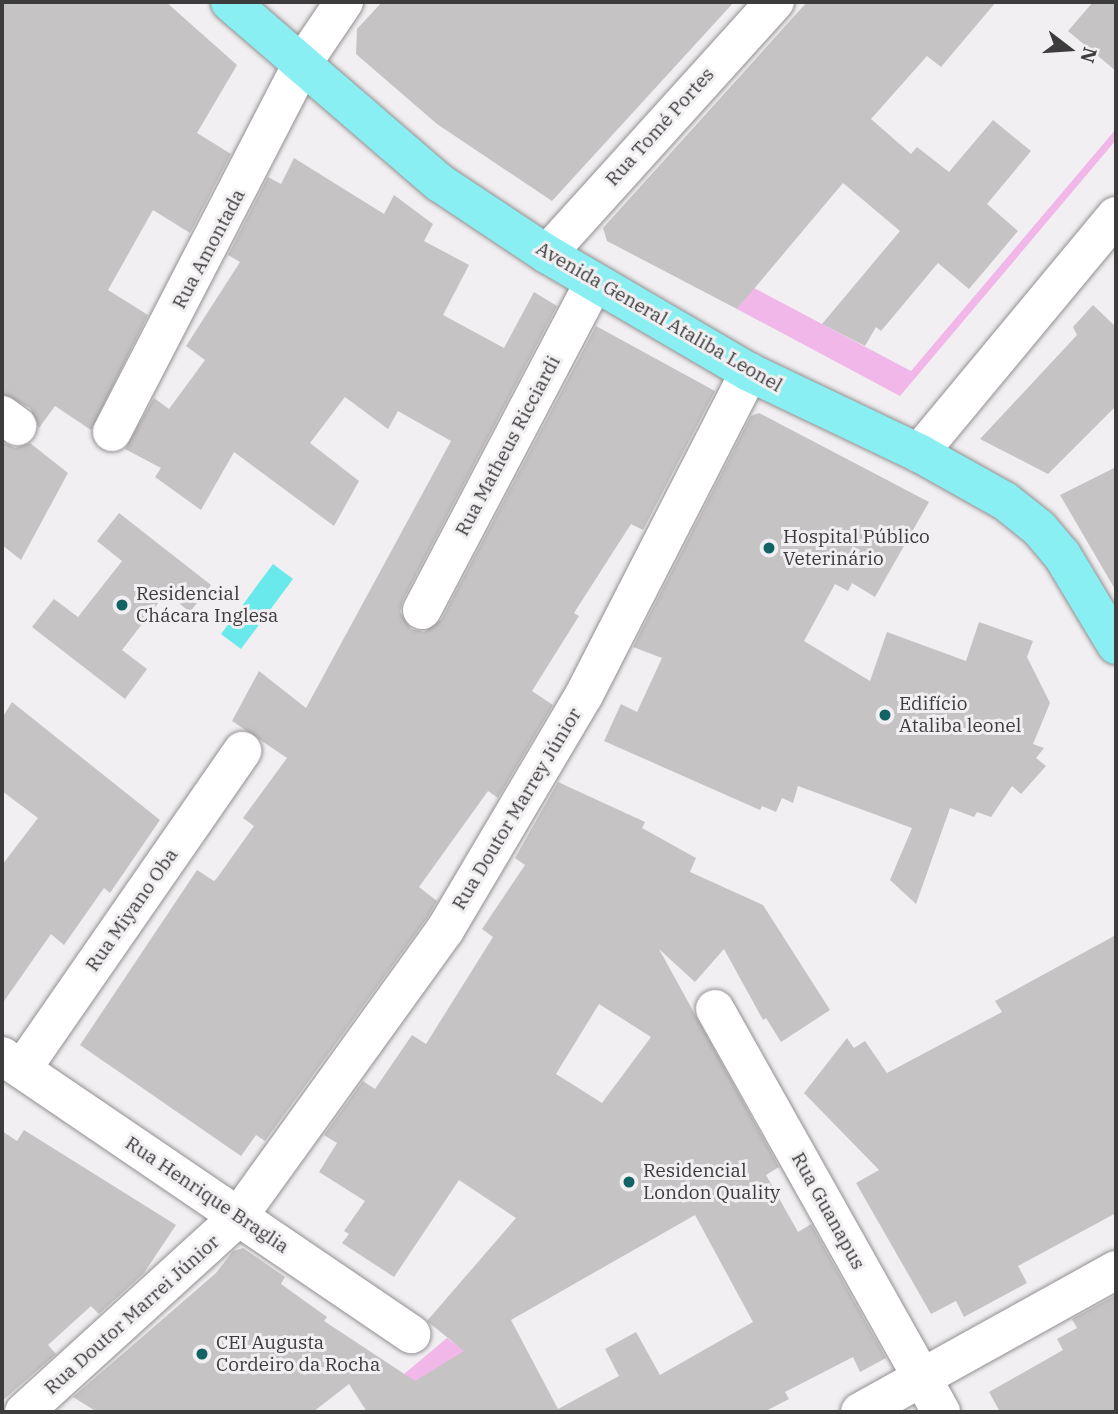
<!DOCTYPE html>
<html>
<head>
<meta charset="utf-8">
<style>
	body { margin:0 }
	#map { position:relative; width:1118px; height:1414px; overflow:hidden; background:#f1eff1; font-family:"IBM Plex Serif",serif }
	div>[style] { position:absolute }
	.green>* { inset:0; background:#f1b7e9 }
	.water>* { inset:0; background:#69e9ec }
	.building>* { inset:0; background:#c6c3c5 }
	.roads { filter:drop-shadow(0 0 2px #928f91) drop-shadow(0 0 2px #928f91) }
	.minor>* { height:38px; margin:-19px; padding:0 19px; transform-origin:19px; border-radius:19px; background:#fff }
	.major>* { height:38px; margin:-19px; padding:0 19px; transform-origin:19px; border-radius:19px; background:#8aeff2 }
	.dots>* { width:19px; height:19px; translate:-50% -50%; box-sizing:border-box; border:4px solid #f1eff1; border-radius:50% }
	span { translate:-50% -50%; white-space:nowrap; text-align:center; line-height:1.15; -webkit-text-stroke:6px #f1eff1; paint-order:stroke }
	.street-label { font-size:19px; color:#3d3c3c }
	.poi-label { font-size:19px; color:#3d3c3c }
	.left { translate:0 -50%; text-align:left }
	.frame { position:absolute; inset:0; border:4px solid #3d3c3c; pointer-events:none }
	.north { position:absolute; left:1034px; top:14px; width:70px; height:70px; -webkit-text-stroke:5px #f1eff1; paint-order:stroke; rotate:107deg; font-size:19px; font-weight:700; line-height:28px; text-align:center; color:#3d3c3c }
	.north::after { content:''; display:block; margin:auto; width:24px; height:32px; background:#3d3c3c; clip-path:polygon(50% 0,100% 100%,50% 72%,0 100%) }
</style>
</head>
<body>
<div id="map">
	<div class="green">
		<i style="clip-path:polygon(1116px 129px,1116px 140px,900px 396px,737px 309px,754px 288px,911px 371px)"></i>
		<i style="clip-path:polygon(447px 1338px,465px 1351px,411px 1384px,404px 1374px)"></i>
	</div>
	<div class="water">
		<i style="clip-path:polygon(273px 564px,293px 579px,241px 649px,221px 634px)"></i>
	</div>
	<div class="building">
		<i style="clip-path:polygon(2px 2px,166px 2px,237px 65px,197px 133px,231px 154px,190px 233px,153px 210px,108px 290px,148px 315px,91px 430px,55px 406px,39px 428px,30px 408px,2px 394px)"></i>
		<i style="clip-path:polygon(382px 2px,734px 2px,552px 201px,437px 124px,356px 54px,357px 29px)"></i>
		<i style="clip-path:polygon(807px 2px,996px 2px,941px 67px,927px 56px,871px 119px,911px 154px,917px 147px,949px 172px,993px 120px,1031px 151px,987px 204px,1018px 231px,969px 289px,938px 263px,881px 331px,876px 327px,865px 346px,822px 324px,900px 231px,843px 183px,737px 309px,607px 241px,603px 228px)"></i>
		<i style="clip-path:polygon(1093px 2px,1116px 2px,1116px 71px,1068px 31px)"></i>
		<i style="clip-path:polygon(294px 158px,384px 214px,394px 195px,433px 224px,424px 241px,469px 265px,443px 315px,504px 348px,534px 292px,557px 306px,403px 600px,400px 612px,411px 629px,424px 632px,441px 620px,596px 326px,715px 391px,643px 530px,631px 524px,574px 613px,579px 616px,532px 691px,553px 705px,498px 798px,488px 791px,419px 887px,437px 901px,427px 918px,265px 1141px,256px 1135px,241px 1156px,80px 1045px,197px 870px,214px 881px,217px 878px,254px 826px,243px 818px,287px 758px,232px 721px,259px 671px,306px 708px,451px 441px,398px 411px,388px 429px,345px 397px,310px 443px,359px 481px,334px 526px,234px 452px,201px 510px,155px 477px,161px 468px,125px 449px,154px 398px,169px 409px,205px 360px,186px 346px,240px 262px,228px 255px,268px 177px,281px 184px)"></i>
		<i style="clip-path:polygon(1093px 305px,1116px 327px,1116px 406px,1048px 474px,980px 439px,1077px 335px,1073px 327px)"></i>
		<i style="clip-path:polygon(759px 413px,929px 502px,875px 597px,852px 583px,848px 591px,835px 584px,804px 641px,870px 681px,887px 632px,966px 661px,979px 622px,1033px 641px,1027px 657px,1050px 703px,1033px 744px,1044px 748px,1036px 758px,1046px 766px,1021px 794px,1012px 786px,991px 817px,977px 812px,974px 817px,950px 808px,916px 904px,890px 880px,912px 828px,798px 786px,793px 803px,782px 798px,776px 812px,762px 806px,760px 810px,604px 741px,621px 704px,637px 712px,662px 658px,633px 647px,751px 416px)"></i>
		<i style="clip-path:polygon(2px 442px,15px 448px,30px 443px,68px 473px,21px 560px,2px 545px)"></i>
		<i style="clip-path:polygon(1116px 467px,1116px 591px,1060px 495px)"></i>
		<i style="clip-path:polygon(119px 513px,211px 585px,190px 612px,166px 593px,122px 650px,147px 669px,125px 699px,32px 627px,54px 599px,78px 617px,122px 561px,97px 541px)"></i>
		<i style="clip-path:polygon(12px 702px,160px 820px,110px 893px,104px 888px,64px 945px,51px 934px,2px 1004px,2px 865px,38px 818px,2px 791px,2px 718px)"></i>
		<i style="clip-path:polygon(evenodd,558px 782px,645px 822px,642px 828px,696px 858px,690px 872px,763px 905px,830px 1010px,781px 1042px,766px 1018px,763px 1020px,724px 949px,695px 982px,659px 949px,779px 1167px,766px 1175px,798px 1232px,811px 1224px,886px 1358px,860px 1372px,853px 1357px,785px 1392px,789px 1399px,764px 1412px,367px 1412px,349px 1384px,313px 1412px,97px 1412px,73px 1397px,216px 1273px,233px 1251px,243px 1248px,285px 1277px,281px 1284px,327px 1317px,324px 1321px,415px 1381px,464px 1351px,427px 1321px,516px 1218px,459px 1180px,394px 1277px,342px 1243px,349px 1234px,344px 1231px,365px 1201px,319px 1172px,337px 1143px,324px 1135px,363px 1081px,375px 1089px,412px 1035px,426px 1044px,493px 937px,482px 929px,525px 865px,515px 858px,558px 782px,599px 1004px,651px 1037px,602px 1103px,556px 1074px,599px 1004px,558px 782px,695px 1215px,753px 1322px,660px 1375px,636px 1332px,605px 1349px,619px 1376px,558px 1409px,511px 1320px,695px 1215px)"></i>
		<i style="clip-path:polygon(1116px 935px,1116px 1213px,1018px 1266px,1027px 1283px,964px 1317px,956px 1301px,931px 1314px,856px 1183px,879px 1170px,804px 1093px,847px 1038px,854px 1048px,865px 1041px,887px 1073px,1002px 1012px,995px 1001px)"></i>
		<i style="clip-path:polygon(24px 1130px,176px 1225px,144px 1273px,99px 1314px,91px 1306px,48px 1345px,56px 1354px,2px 1401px,2px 1131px,17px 1141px)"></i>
		<i style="clip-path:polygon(1116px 1295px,1116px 1412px,1000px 1412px,989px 1392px,1063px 1350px,1057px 1339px,1077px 1328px,1072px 1319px)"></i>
	</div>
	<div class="roads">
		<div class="minor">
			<i style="left:547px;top:254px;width:340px;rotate:-47.9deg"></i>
			<i style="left:2px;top:415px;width:19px;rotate:36deg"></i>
			<i style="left:112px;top:432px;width:414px;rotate:-62.7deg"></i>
			<i style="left:302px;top:64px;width:75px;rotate:-55.9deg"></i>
			<i style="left:919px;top:453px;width:308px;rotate:-50.3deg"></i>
			<i style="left:422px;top:610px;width:370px;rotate:-62.3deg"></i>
			<i style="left:715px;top:1009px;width:462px;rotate:60.7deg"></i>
			<i style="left:2px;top:1056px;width:495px;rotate:34.2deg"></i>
			<i style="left:22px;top:1069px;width:387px;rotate:-55.3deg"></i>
			<i style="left:24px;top:1412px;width:290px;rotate:-42.3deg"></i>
			<i style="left:238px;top:1217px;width:354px;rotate:-54.2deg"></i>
			<i style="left:445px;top:930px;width:273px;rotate:-59.4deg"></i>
			<i style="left:584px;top:695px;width:363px;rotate:-62.9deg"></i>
			<i style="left:860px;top:1412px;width:293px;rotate:-29deg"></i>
		</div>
		<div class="major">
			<i style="left:230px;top:2px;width:277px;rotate:40.8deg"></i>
			<i style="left:440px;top:183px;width:128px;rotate:33.6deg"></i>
			<i style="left:547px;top:254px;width:234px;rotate:30.3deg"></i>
			<i style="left:749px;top:372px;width:188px;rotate:25.5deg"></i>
			<i style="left:919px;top:453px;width:98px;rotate:29.2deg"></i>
			<i style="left:1005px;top:501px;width:43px;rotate:38.5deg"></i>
			<i style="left:1039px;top:528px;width:35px;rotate:50deg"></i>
			<i style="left:1062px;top:555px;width:105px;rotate:59deg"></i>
		</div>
	</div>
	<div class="dots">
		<i style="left:769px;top:548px;background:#126364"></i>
		<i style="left:122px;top:605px;background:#126364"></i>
		<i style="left:885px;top:715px;background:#126364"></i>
		<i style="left:629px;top:1182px;background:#126364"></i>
		<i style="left:202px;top:1354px;background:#126364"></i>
	</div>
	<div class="street-label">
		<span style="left:660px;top:127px;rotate:-48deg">Rua Tomé Portes</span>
		<span style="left:209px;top:249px;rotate:-62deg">Rua Amontada</span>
		<span style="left:659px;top:317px;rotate:30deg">Avenida General Ataliba Leonel</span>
		<span style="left:508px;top:446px;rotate:-62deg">Rua Matheus Ricciardi</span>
		<span style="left:517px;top:809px;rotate:-59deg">Rua Doutor Marrey Júnior</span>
		<span style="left:132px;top:910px;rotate:-55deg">Rua Miyano Oba</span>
		<span style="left:207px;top:1195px;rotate:34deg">Rua Henrique Braglia</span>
		<span style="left:828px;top:1211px;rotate:61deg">Rua Guanapus</span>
		<span style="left:132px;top:1315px;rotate:-42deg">Rua Doutor Marrei Júnior</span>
	</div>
	<div class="poi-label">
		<span class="left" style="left:783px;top:548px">Hospital Público<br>Veterinário</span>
		<span class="left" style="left:136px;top:605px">Residencial<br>Chácara Inglesa</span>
		<span class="left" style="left:899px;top:715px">Edifício<br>Ataliba leonel</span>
		<span class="left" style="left:643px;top:1182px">Residencial<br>London Quality</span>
		<span class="left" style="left:216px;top:1354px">CEI Augusta<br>Cordeiro da Rocha</span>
	</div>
	<div class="frame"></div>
	<div class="north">N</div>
</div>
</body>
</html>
